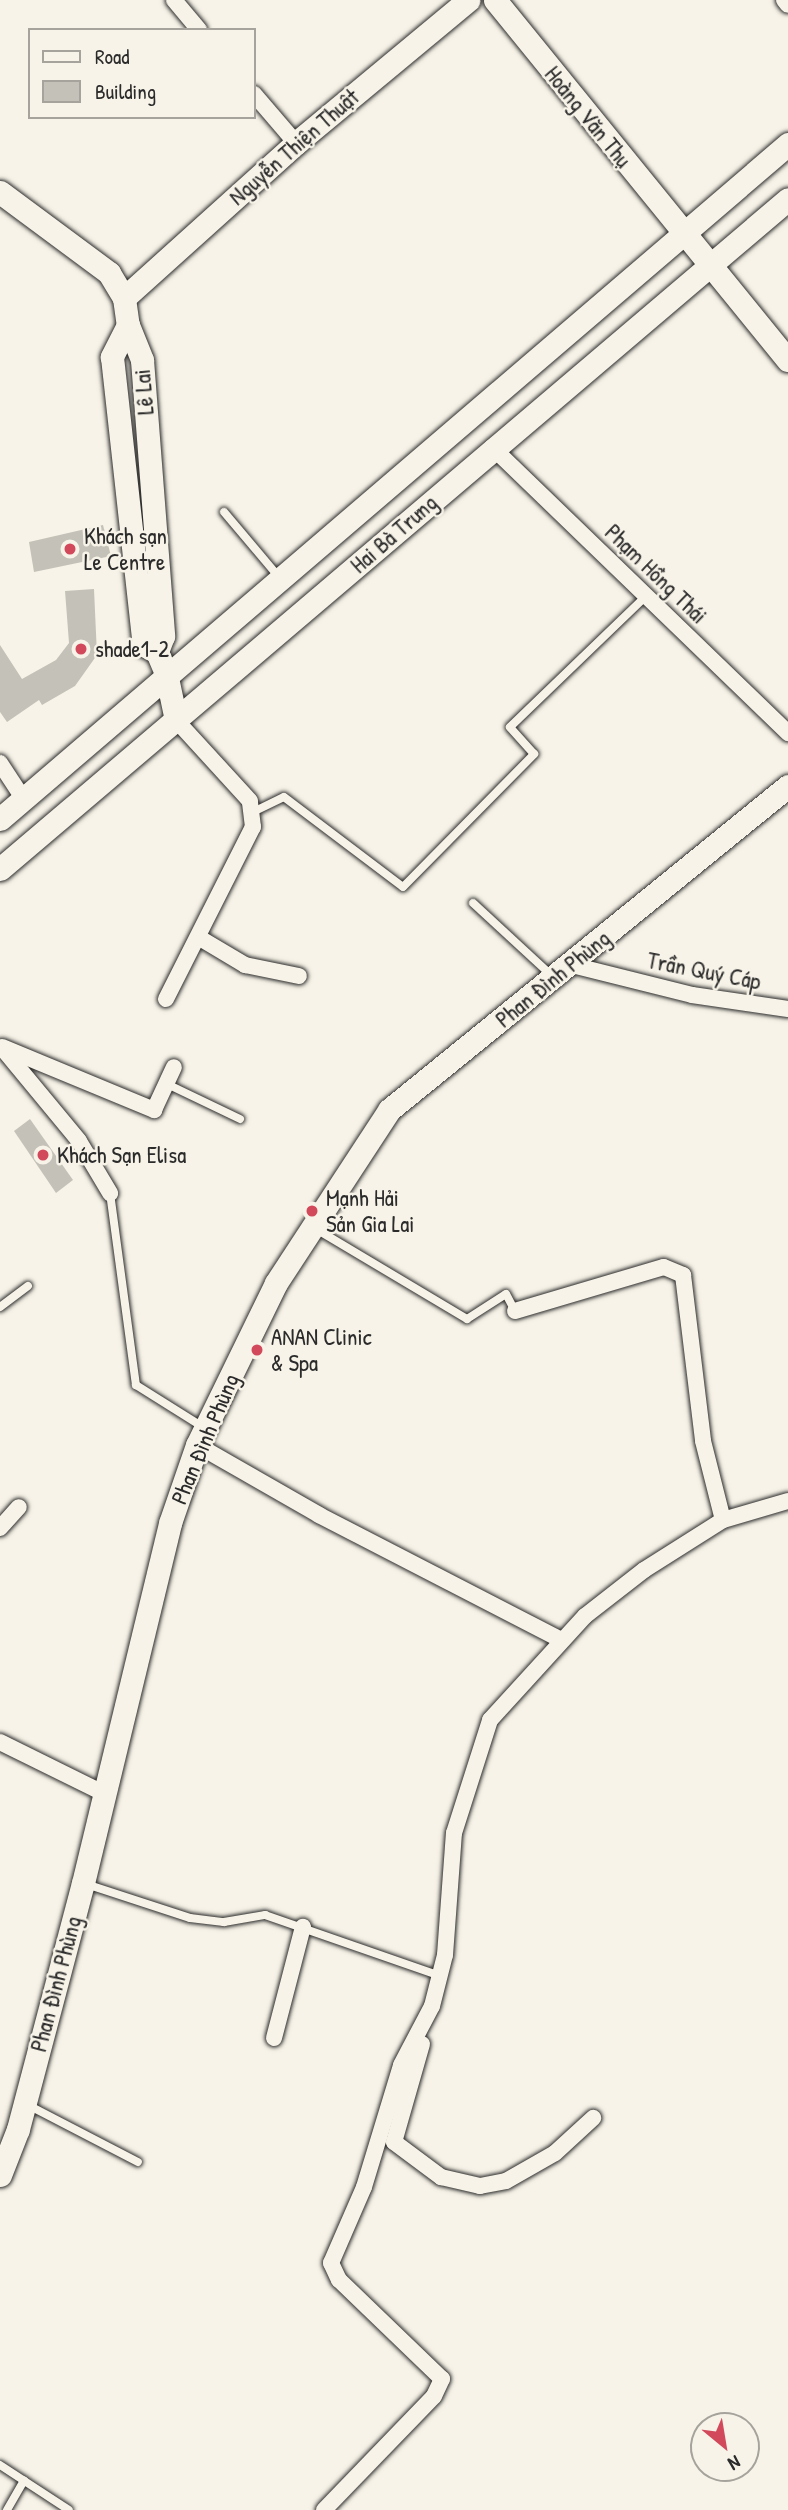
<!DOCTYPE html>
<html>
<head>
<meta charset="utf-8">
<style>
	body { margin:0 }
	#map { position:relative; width:788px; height:2510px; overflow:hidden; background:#f7f3e8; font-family:"Patrick Hand",sans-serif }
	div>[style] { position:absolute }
	.building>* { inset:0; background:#c4c1b9 }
	.roads { filter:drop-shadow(0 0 2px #2b2b2b) drop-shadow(0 0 2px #2b2b2b) }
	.lane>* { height:8px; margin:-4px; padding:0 4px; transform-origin:4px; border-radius:4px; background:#f7f3e8 }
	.street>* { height:16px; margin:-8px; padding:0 8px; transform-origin:8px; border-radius:8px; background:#f7f3e8 }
	.secondary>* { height:23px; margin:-11.5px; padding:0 11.5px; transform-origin:11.5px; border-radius:11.5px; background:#f7f3e8 }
	.dots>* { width:19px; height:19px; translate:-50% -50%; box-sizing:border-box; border:4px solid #f7f3e8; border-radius:50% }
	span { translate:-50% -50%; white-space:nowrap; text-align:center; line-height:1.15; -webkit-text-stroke:5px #f7f3e8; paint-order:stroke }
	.street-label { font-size:23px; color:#2b2b2b }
	.poi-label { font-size:23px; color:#2b2b2b }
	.left { translate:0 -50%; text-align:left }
	.legend { position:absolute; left:28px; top:28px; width:228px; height:91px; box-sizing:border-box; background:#f7f3e8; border:2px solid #a5a39c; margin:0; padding:9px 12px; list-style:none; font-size:21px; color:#2b2b2b }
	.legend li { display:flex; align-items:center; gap:14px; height:35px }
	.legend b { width:35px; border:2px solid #a5a39c }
	.north { position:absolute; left:690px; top:2412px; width:70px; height:70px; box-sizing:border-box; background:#f7f3e8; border:2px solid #a5a39c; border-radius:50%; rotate:150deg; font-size:19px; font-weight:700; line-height:28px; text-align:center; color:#2b2b2b }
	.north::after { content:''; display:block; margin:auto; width:24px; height:32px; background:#d1495b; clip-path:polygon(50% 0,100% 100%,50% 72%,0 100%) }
</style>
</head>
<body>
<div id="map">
	<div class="building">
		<i style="clip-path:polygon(103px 525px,111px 556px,34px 572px,29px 542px)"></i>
		<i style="clip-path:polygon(94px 589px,97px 655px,75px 686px,42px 705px,39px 700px,7px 722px,0 712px,0 645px,22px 679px,56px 660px,69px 643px,65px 591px)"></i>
		<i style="clip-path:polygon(30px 1119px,73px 1180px,56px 1193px,14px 1131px)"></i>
	</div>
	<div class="roads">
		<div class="lane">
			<i style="left:224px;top:512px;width:85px;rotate:49.8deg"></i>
			<i style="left:253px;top:812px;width:34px;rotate:-26deg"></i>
			<i style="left:284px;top:797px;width:149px;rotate:37.1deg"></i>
			<i style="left:403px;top:887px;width:187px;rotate:-45.4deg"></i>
			<i style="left:534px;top:754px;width:36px;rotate:-132deg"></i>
			<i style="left:510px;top:727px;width:189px;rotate:-43.9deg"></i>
			<i style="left:473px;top:903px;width:105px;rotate:42.7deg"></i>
			<i style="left:167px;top:1084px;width:81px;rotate:25.6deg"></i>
			<i style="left:110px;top:1193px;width:194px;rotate:82.3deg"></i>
			<i style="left:136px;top:1385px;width:79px;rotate:32.1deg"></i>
			<i style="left:316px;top:1229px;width:176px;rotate:30.8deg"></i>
			<i style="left:467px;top:1319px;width:46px;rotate:-32.7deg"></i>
			<i style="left:506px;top:1294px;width:19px;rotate:62deg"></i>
			<i style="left:0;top:1307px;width:35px;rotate:-37deg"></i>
			<i style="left:86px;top:1884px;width:109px;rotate:18.1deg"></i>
			<i style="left:190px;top:1918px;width:34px;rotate:7deg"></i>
			<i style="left:224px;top:1922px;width:42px;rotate:-9.7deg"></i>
			<i style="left:265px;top:1915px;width:185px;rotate:19.2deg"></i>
			<i style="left:26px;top:2104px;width:126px;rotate:27.4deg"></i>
			<i style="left:0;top:2465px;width:82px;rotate:33.1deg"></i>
			<i style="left:7px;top:2510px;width:34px;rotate:-60deg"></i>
		</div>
		<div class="street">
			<i style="left:174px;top:0;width:39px;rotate:50deg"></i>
			<i style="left:784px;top:0;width:6px;rotate:51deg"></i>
			<i style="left:254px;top:94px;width:65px;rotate:49.4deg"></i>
			<i style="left:492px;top:447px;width:412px;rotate:44deg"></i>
			<i style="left:0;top:763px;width:42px;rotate:56.7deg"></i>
			<i style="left:198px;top:937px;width:55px;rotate:30.8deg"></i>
			<i style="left:245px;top:965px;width:55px;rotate:11.5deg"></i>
			<i style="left:572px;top:965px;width:124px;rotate:14deg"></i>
			<i style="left:692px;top:995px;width:97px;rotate:8.3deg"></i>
			<i style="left:166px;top:999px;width:193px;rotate:-63.2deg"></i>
			<i style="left:253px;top:827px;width:26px;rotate:-97deg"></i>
			<i style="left:250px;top:801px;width:110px;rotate:-132.4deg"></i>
			<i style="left:2px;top:1047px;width:165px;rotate:22.5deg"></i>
			<i style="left:154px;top:1110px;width:47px;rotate:-65.1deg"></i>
			<i style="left:3px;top:1049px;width:119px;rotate:50.4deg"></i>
			<i style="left:79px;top:1141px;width:61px;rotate:59.2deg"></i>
			<i style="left:515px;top:1311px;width:155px;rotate:-16.5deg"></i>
			<i style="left:664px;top:1267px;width:21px;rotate:23deg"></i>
			<i style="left:683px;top:1275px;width:167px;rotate:83.1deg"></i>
			<i style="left:703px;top:1441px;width:81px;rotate:75.8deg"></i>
			<i style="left:197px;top:1445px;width:141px;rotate:29.8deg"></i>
			<i style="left:319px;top:1515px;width:272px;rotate:27.3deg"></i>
			<i style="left:0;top:1528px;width:28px;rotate:-48deg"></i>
			<i style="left:0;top:1742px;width:117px;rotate:26.3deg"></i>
			<i style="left:274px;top:2038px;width:115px;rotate:-75.4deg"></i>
			<i style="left:422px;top:2044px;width:102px;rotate:105.9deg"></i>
			<i style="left:394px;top:2142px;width:59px;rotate:36.7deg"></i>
			<i style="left:441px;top:2177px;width:40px;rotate:13deg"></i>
			<i style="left:480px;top:2186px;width:26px;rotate:-11deg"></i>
			<i style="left:506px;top:2181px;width:56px;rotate:-29.7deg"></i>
			<i style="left:555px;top:2153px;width:52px;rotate:-42.6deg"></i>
			<i style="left:324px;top:2510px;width:158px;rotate:-46deg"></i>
			<i style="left:434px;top:2396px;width:19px;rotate:-65deg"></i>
			<i style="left:442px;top:2379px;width:143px;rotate:-136.1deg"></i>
			<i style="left:339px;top:2280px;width:19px;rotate:-115deg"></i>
			<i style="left:331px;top:2263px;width:83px;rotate:-66.5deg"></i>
			<i style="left:364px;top:2187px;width:127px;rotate:-73.1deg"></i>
			<i style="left:401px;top:2065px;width:67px;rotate:-62.3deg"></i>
			<i style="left:432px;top:2006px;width:53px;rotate:-75.7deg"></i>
			<i style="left:445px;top:1955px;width:122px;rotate:-85.8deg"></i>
			<i style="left:454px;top:1833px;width:119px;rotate:-72.3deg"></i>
			<i style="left:490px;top:1720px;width:141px;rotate:-47.6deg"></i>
			<i style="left:585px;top:1616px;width:75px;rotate:-37.9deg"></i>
			<i style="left:644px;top:1570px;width:93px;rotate:-32.3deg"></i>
			<i style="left:723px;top:1520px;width:68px;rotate:-16.3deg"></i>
		</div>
		<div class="secondary">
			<i style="left:495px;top:0;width:464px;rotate:50.9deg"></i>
			<i style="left:0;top:192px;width:136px;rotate:36.6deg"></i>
			<i style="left:109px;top:273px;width:29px;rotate:59deg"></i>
			<i style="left:124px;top:298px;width:27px;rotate:82deg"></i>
			<i style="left:128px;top:325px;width:38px;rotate:68deg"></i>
			<i style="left:142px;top:360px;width:277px;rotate:85.6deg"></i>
			<i style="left:163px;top:636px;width:17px;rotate:111deg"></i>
			<i style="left:124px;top:298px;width:232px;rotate:-42deg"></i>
			<i style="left:296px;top:143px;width:224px;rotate:-39.7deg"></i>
			<i style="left:128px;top:325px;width:36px;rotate:117deg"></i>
			<i style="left:112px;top:357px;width:290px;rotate:83.7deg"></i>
			<i style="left:144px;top:645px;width:15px;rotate:28deg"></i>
			<i style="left:157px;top:652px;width:23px;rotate:67deg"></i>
			<i style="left:166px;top:673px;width:48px;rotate:78deg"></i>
			<i style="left:0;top:819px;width:1038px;rotate:-40.58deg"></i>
			<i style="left:0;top:869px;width:1034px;rotate:-40.37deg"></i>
			<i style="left:0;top:2175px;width:49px;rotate:-68.6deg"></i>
			<i style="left:18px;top:2129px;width:254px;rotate:-75.2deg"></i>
			<i style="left:83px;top:1883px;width:370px;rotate:-76.4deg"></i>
			<i style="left:170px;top:1523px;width:83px;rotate:-70.9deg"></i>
			<i style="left:197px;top:1445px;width:180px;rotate:-64deg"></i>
			<i style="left:276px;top:1283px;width:207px;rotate:-56.8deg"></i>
			<i style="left:389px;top:1110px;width:514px;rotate:-39.08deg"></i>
		</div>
	</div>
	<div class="dots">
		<i style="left:70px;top:549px;background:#d1495b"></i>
		<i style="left:81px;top:649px;background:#d1495b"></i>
		<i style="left:43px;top:1155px;background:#d1495b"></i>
		<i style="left:312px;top:1211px;background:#d1495b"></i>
		<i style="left:257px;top:1350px;background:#d1495b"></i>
	</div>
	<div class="street-label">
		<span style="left:588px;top:117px;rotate:51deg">Hoàng Văn Thụ</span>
		<span style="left:294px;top:147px;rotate:-41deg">Nguyễn Thiện Thuật</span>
		<span style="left:144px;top:392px;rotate:-95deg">Lê Lai</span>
		<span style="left:394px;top:534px;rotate:-41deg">Hai Bà Trưng</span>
		<span style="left:656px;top:574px;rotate:44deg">Phạm Hồng Thái</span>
		<span style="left:704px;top:971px;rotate:11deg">Trần Quý Cáp</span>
		<span style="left:553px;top:979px;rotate:-39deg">Phan Đình Phùng</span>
		<span style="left:205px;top:1439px;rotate:-67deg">Phan Đình Phùng</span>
		<span style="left:56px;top:1984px;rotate:-75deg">Phan Đình Phùng</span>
	</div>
	<div class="poi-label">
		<span class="left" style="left:84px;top:549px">Khách sạn<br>Le Centre</span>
		<span class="left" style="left:95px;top:649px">shade1-2</span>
		<span class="left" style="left:57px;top:1155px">Khách Sạn Elisa</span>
		<span class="left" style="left:326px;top:1211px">Mạnh Hải<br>Sản Gia Lai</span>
		<span class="left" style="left:271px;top:1350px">ANAN Clinic<br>&amp; Spa</span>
	</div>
	<ul class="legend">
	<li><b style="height:9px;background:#f7f3e8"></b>Road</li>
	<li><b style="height:19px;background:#c4c1b9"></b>Building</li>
	</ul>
	<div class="north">N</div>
</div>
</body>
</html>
